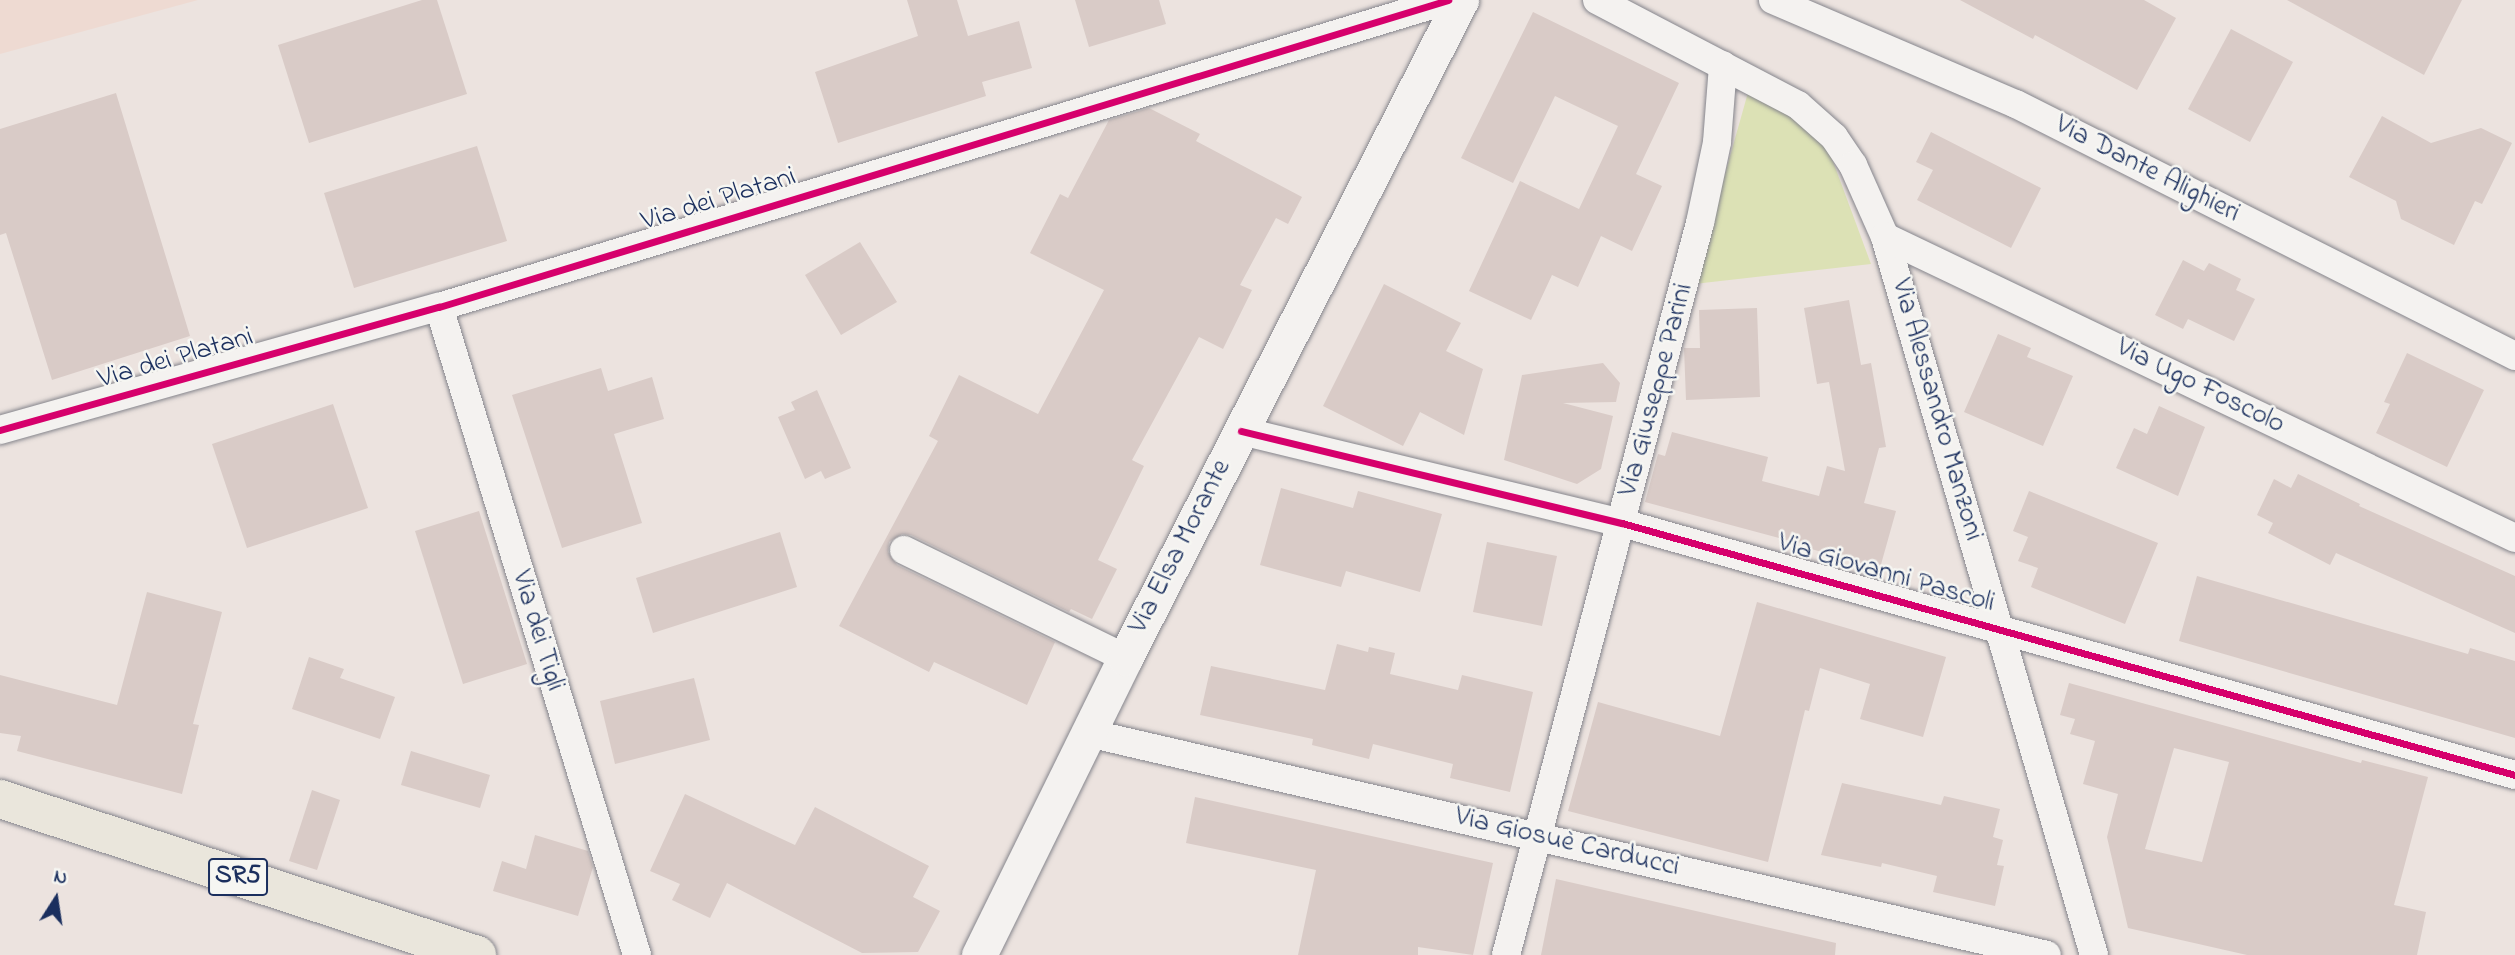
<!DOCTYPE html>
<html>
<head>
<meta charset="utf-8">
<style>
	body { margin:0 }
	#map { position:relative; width:2515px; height:955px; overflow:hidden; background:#ece3df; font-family:"Indie Flower",sans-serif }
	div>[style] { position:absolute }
	.built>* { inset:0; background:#eedad2 }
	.green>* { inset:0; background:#dce1b5 }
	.building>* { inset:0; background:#d9cbc7 }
	.roads { filter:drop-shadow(0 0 2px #85858c) drop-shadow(0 0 2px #85858c) }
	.minor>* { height:28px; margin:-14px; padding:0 14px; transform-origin:14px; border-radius:14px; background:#f4f2f0 }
	.tertiary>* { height:35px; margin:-17.5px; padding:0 17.5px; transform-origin:17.5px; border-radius:17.5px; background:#f4f2f0 }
	.primary>* { height:38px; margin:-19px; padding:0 19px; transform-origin:19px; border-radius:19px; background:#eae6dc }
	.cycleway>* { height:7px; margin:-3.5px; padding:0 3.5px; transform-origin:3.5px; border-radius:3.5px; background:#d6006c }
	span { translate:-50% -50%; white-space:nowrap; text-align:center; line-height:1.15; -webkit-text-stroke:5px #f6f6f2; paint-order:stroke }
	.shield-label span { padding:2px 5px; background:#f6f6f2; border:2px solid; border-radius:5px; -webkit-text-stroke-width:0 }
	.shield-label { font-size:26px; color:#1b2f5e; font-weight:700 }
	.street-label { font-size:28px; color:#1b2f5e }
	.north { position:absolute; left:21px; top:864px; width:70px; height:70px; -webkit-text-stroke:5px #f6f6f2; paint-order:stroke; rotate:12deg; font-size:19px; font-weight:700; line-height:28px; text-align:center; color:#1b2f5e }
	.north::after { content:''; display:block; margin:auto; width:24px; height:32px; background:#1b2f5e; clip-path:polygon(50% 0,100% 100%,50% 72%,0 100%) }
</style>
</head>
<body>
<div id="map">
	<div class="built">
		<i style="clip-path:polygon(0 0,198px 0,0 54px)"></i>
	</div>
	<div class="green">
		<i style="clip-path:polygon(1749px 89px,1816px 134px,1831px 156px,1871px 264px,1694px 284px)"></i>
	</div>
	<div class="building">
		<i style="clip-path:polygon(422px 0,437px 0,467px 94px,309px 143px,278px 45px)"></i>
		<i style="clip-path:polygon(907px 0,957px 0,968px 36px,1019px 21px,1032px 68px,982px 82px,986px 96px,838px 143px,815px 72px,918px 36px)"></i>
		<i style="clip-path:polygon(1075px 0,1159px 0,1166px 24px,1089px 47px)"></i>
		<i style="clip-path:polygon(1960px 0,2144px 0,2176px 18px,2137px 90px,2035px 35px,2033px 39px)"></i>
		<i style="clip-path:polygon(2287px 0,2462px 0,2424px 75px)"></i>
		<i style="clip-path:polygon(1533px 12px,1679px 83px,1636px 174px,1662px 186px,1632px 251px,1601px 236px,1578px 287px,1552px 275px,1531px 320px,1469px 291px,1520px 181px,1579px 209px,1618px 126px,1555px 96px,1513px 183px,1461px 158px)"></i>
		<i style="clip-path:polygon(2231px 29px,2293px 62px,2250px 142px,2188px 109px)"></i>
		<i style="clip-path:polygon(116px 93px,190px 336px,52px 380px,6px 233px,0 235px,0 129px)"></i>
		<i style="clip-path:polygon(1149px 108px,1200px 134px,1196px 141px,1302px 197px,1288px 224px,1276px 218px,1240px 285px,1252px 290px,1223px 349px,1199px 337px,1132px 460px,1144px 466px,1098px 560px,1117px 569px,1092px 619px,1071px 609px,1069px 612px,911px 535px,902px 534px,889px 542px,888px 552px,897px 565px,1055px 642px,1027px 705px,934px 662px,929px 672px,839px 626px,938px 441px,929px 436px,959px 375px,1038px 414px,1104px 290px,1030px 253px,1060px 194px,1068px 198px,1109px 120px)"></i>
		<i style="clip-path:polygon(2382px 116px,2431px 143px,2481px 128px,2512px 143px,2482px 204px,2475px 201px,2454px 245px,2401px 219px,2396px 201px,2349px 177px)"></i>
		<i style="clip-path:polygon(1931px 132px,2041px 188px,2011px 248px,1917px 200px,1933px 170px,1916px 162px)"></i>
		<i style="clip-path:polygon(477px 146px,507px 241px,354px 288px,324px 193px)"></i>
		<i style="clip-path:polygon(860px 242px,897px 302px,841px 335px,805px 275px)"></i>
		<i style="clip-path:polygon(2183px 260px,2204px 271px,2209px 263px,2241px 279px,2236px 290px,2255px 299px,2234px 341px,2188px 319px,2183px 329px,2155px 315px)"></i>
		<i style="clip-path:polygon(1384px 284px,1461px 323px,1446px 351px,1483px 369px,1464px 435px,1420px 412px,1403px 446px,1323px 406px)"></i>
		<i style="clip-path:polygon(1849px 300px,1861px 365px,1871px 363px,1886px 447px,1879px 448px,1864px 503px,1896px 511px,1880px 568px,1804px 547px,1805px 545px,1645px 502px,1658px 454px,1665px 456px,1672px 432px,1768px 457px,1762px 481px,1819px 496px,1827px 466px,1845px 471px,1829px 382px,1817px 384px,1804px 308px)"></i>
		<i style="clip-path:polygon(1757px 308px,1760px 397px,1686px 400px,1684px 348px,1700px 348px,1699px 310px)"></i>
		<i style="clip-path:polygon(1998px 334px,2031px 348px,2027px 357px,2073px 376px,2043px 446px,1964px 412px)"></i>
		<i style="clip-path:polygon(2407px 353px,2484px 390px,2447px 467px,2376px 433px,2390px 404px,2384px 402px)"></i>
		<i style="clip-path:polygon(1603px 363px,1620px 383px,1616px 402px,1563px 403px,1613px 416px,1601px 469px,1577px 484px,1504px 460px,1522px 375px)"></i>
		<i style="clip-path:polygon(601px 368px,608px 391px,652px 377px,664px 419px,614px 434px,642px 523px,562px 548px,512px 395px)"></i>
		<i style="clip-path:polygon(817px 390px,851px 468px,825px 479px,821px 471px,805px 479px,778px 417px,795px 410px,791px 402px)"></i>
		<i style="clip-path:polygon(333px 404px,368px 508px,247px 548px,212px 444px)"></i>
		<i style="clip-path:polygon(2159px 406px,2205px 427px,2178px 496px,2116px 468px,2134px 428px,2147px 434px)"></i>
		<i style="clip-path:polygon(2298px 474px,2360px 504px,2359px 506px,2515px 576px,2515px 633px,2336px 553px,2330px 565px,2268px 533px,2273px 523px,2257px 515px,2274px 479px,2291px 488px)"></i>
		<i style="clip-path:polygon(1281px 488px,1353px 508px,1358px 491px,1442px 514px,1420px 592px,1346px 571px,1341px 587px,1260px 565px)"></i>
		<i style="clip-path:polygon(2029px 491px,2158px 543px,2125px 624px,2031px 587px,2038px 568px,2018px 561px,2028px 537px,2013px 531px)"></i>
		<i style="clip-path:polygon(479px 511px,527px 664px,463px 684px,415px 531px)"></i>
		<i style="clip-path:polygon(780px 532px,797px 587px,653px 633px,636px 578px)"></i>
		<i style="clip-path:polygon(1487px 542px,1557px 556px,1542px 626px,1473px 612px)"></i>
		<i style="clip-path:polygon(2197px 576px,2468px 654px,2470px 648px,2515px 661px,2515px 738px,2179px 641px)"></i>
		<i style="clip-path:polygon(147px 592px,222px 612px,193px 724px,199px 725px,182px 794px,17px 751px,21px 736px,0 733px,0 675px,117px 705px)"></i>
		<i style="clip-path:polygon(1757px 602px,1946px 657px,1923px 737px,1860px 719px,1870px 684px,1820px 668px,1809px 711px,1805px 710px,1768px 862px,1568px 811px,1598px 702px,1720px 736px)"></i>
		<i style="clip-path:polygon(1337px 644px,1368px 652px,1369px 647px,1395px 653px,1390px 674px,1458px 690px,1462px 675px,1533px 692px,1510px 792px,1450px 778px,1453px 764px,1373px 744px,1369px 759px,1312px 745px,1313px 739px,1200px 715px,1211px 666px,1325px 690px)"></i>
		<i style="clip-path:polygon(309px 657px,344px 669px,340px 678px,395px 697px,380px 739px,292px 709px)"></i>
		<i style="clip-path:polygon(694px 678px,710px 740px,615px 764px,600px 701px)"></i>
		<i style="clip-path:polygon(evenodd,2069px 683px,2361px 763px,2362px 760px,2428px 777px,2394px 905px,2426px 912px,2417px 955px,2247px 955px,2128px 928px,2107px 837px,2118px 794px,2083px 784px,2095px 741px,2070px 734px,2075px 719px,2060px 715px,2069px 683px,2174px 748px,2229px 762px,2202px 862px,2145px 849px,2174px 748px)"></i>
		<i style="clip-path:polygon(411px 751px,490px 775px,480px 808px,401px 785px)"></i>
		<i style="clip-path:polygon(1842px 783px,1941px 805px,1944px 796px,2000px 809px,1993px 837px,2003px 840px,1997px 865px,2004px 866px,1995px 906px,1933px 892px,1937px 876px,1882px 863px,1881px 867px,1821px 855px)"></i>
		<i style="clip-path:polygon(312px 790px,340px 800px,317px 870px,289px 861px)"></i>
		<i style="clip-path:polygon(685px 794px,795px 845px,815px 807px,929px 866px,913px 897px,940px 911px,918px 952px,862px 953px,727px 883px,710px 918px,672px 900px,680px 884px,650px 871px)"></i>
		<i style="clip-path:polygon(1195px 797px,1493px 863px,1473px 955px,1418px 947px,1418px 955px,1298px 955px,1316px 870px,1186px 843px)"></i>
		<i style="clip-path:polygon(535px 835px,588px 851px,593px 867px,578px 916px,493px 891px,502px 861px,526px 869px)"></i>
		<i style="clip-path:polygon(1556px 879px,1836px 943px,1835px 955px,1541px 955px)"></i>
	</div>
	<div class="roads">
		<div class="minor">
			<i style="left:1597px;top:0;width:227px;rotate:27.6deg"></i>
			<i style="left:1798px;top:105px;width:48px;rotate:41.6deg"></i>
			<i style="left:1834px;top:137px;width:34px;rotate:56deg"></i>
			<i style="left:1853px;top:165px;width:79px;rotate:66deg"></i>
			<i style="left:1885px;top:237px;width:748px;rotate:73.77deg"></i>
			<i style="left:1773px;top:0;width:264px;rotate:23.2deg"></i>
			<i style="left:2016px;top:104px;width:559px;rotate:26.79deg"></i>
			<i style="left:1885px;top:237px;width:698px;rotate:25.54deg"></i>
			<i style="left:439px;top:307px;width:678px;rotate:73.01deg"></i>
			<i style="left:0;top:430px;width:456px;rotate:-15.7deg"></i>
			<i style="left:439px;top:307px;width:1055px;rotate:-16.92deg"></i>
			<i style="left:1241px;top:431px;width:392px;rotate:13.6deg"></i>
			<i style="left:1622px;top:523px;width:928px;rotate:15.76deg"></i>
			<i style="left:904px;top:550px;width:246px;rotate:26deg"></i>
			<i style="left:1088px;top:733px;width:984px;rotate:13.03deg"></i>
			<i style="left:1506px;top:955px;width:757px;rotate:-75.16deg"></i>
			<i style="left:1700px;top:223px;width:83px;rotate:-78.1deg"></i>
			<i style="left:1717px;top:142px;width:77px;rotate:-85.5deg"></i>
		</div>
		<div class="tertiary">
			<i style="left:979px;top:955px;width:331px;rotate:-63.8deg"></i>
			<i style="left:1125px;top:658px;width:739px;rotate:-62.95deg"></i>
		</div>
		<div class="primary">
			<i style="left:0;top:799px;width:502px;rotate:18.11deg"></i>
		</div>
	</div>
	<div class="cycleway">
		<i style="left:0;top:430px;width:456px;rotate:-15.7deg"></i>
		<i style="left:439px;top:307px;width:1055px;rotate:-16.92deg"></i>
		<i style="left:1241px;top:431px;width:392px;rotate:13.6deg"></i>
		<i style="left:1622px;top:523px;width:928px;rotate:15.76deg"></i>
	</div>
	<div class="shield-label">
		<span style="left:238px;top:877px">SR5</span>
	</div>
	<div class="street-label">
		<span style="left:2147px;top:170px;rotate:27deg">Via Dante Alighieri</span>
		<span style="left:719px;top:200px;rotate:-17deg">Via dei Platani</span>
		<span style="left:176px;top:359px;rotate:-16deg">Via dei Platani</span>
		<span style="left:2200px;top:387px;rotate:26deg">Via Ugo Foscolo</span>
		<span style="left:1657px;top:390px;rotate:-75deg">Via Giuseppe Parini</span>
		<span style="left:1936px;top:410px;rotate:74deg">Via Alessandro Manzoni</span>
		<span style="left:1181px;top:547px;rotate:-63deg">Via Elsa Morante</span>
		<span style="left:1886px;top:574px;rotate:16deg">Via Giovanni Pascoli</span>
		<span style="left:537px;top:631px;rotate:73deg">Via dei Tigli</span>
		<span style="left:1567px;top:843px;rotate:13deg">Via Giosuè Carducci</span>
	</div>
	<div class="north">N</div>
</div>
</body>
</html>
